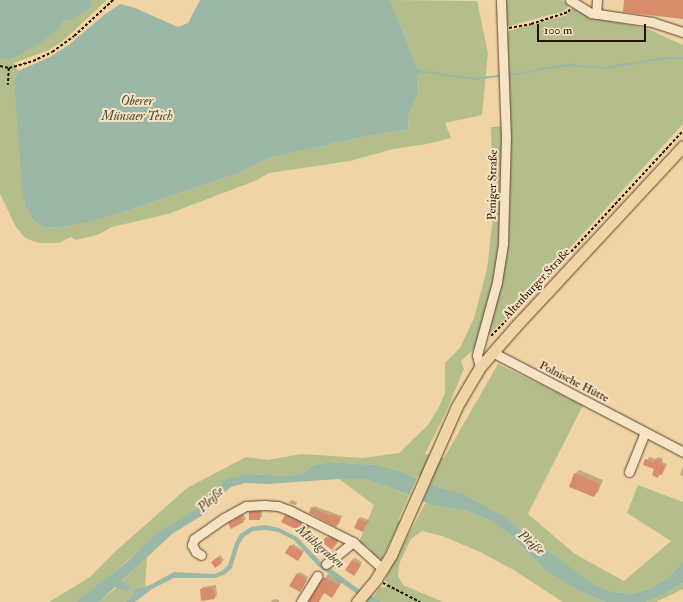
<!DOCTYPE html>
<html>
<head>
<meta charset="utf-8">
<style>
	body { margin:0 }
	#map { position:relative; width:683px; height:602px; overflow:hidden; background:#f1d4a5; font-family:"IM FELL Double Pica",serif }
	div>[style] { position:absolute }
	.green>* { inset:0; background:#b4be8b }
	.water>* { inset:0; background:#9bb8a7 }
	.pier>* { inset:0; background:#f1d4a5 }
	.shadow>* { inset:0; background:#0003 }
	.stream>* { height:2px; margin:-1px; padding:0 1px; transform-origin:1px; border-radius:1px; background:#9bb8a7 }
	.canal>* { height:8px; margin:-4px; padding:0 4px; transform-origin:4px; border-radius:4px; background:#9bb8a7 }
	.building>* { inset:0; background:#d88c6b }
	.path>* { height:1.5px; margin-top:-0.75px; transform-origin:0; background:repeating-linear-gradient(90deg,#271000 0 3px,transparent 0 5px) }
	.roads { filter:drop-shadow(0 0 1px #5a4129) drop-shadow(0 0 1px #5a4129) }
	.minor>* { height:9px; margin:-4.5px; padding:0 4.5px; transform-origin:4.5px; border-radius:4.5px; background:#f6e3c4 }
	.major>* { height:11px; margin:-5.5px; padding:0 5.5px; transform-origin:5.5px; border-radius:5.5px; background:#f1d4a5 }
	span { translate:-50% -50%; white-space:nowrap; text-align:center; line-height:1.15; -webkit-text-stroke:4px #f6e3c4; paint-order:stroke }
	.street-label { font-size:12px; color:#271000 }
	.water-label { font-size:13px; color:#504b3a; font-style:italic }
	.scale { position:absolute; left:537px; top:24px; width:109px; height:18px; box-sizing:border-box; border:2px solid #271000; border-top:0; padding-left:5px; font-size:12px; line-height:14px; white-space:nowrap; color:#271000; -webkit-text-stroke:3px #f6e3c4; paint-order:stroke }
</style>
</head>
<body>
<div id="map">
	<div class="green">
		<i style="clip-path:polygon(91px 0,107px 0,64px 40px,49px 50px,14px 63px,18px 71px,14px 81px,25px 206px,34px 221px,46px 228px,62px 227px,124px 212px,239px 173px,269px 158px,367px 136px,408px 129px,409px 114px,417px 95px,418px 75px,425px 72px,417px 68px,390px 0,477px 1px,488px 53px,482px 115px,445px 123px,451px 138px,427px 144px,393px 149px,350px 161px,269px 173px,257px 180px,168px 214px,112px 227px,97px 235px,76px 240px,71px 237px,59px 243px,38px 243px,25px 238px,16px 227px,0 194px,0 59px,11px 59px,61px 23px,63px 19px,91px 8px)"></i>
		<i style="clip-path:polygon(504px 0,562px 0,570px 5px,564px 11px,509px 26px,506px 25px)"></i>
		<i style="clip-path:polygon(573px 7px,587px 16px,648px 29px,683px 45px,683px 124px,506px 318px,461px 361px,464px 369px,446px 412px,425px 454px,444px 458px,498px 364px,583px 405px,528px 514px,575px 554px,624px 581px,671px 541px,627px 513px,638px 485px,683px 502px,683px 561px,669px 577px,651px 588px,633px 594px,614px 592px,595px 585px,585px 580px,535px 542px,504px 516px,462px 493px,437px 487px,399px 471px,378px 465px,328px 462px,311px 466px,304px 473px,286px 476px,247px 474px,216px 487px,199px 508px,142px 548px,93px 590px,76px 602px,49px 602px,90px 577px,118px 549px,187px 488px,246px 457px,268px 460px,301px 454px,363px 458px,399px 453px,428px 425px,438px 409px,445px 393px,445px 363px,460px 348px,474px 318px,487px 269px,493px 217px,491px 127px,508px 126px,505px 32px,567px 15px)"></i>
		<i style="clip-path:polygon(339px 479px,364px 479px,389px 487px,409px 496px,398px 520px,400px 521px,382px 559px,376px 558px,368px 546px,366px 547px,359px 542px,374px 505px)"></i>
		<i style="clip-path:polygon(426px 502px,464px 510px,490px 520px,507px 532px,546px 571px,577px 590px,605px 602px,563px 602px,512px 569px,478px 551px,442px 536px,422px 531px,411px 539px,399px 564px,398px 576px,403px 585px,443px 602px,382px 602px,373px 597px,380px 587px,385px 587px,387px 583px,385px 579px)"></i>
		<i style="clip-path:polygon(147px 557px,145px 586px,134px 589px,133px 595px,125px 602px,99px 602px,117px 587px,126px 590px,127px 587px,121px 582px)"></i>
		<i style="clip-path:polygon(683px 583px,683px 589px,656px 602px,646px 602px,663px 595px)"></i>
	</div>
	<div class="water">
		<i style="clip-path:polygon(0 0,91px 0,91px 8px,70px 20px,63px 19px,60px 28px,37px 45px,11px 59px,0 59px)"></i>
		<i style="clip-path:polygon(200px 0,390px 0,417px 68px,426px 72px,418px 75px,417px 95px,409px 114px,408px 129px,367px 136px,269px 158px,239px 173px,124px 212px,86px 222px,62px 227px,46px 228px,34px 221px,25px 206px,22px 186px,14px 81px,18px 71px,50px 57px,70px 44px,104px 15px,120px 4px,135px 8px,178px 27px,188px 23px)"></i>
		<i style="clip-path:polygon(328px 462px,378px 465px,399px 471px,437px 487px,462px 493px,504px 516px,535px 542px,595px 585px,614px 592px,633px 594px,651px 588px,669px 577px,683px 561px,683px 583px,663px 595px,646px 602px,605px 602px,577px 590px,546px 571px,507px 532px,490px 520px,464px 510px,430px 504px,389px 487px,364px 479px,339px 479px,267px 484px,245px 483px,231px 487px,219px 497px,206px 513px,172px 534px,99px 602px,76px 602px,128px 561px,157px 533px,199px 508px,216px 487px,227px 479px,247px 474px,286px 476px,304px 473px,311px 466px)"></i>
		<i style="clip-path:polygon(265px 525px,279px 528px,297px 537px,320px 561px,360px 590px,382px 602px,368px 602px,318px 566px,294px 540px,278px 532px,265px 530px,253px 531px,244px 537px,239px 545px,232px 568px,224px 575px,214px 578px,174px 578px,152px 589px,135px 602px,125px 602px,133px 595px,134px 589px,150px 585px,174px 572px,214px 574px,222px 571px,228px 565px,235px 543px,240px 534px,251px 527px)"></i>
	</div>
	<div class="pier">
		<i style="clip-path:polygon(418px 476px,431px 482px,422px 503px,408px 498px)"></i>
	</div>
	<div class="shadow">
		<i style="clip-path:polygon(649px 457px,656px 459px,658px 457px,663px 459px,662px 462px,667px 464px,662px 474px,658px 476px,655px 468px,644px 465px)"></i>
		<i style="clip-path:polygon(683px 466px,683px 476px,680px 475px)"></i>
		<i style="clip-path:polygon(579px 470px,603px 480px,598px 492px,594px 496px,575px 474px)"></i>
		<i style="clip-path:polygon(291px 500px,297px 502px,296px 505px,289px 503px)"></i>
		<i style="clip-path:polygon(314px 506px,342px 516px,339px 524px,336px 526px,312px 508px)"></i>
		<i style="clip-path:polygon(262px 509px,262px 516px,260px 519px,250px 512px,253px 510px)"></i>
		<i style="clip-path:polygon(288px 513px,311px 524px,305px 533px,286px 515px)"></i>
		<i style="clip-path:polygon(243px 514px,246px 519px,243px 521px,229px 523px)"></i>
		<i style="clip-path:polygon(361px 517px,369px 520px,363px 531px,358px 519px)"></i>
		<i style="clip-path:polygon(329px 535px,333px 538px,335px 536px,340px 539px,334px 547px,323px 542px)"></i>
		<i style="clip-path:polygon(293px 544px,304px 551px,298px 560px,291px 546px)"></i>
		<i style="clip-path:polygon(220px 555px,224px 560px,216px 567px,214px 560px)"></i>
		<i style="clip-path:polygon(355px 558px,362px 562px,357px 572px,352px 560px)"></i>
		<i style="clip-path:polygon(300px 572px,308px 577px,302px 589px,298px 574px)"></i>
		<i style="clip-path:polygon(328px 574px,342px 582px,335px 593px,332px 597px,325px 592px,318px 602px,310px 601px)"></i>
		<i style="clip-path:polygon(216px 585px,217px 596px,214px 598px,201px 589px,203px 587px)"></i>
		<i style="clip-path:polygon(274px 599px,279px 600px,279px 602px,271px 602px)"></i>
	</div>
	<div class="stream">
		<i style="left:426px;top:72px;width:49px;rotate:8.3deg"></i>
		<i style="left:474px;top:79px;width:24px;rotate:-7deg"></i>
		<i style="left:509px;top:75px;width:12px;rotate:-5deg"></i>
		<i style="left:521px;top:74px;width:25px;rotate:-14deg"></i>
		<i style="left:545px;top:68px;width:26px;rotate:-7deg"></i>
		<i style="left:571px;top:65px;width:33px;rotate:5deg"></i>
		<i style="left:604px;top:68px;width:63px;rotate:-9.2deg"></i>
		<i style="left:666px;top:58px;width:17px"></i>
	</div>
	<div class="canal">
		<i style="left:114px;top:582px;width:13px;rotate:27deg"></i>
	</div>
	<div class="building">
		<i style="clip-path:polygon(624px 0,683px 0,683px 19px,623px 12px)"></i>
		<i style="clip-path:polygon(645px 459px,654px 462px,655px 459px,662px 461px,660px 464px,665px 466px,662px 475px,659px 474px,658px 478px,652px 475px,654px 469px,643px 465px)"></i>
		<i style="clip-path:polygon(574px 473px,600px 484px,594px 497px,569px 487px)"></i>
		<i style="clip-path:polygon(311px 507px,330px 516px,331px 514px,340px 518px,336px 527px,309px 513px)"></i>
		<i style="clip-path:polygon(260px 511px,260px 520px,249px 520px,249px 512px)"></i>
		<i style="clip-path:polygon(285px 515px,309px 527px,305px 534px,281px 522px)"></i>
		<i style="clip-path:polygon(241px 516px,244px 522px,231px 529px,228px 523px)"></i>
		<i style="clip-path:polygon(358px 519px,367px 522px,363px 532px,354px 528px)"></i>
		<i style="clip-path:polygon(326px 537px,330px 540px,331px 538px,338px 541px,332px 550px,322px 542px)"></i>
		<i style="clip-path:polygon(290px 545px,303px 553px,298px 561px,285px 553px)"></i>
		<i style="clip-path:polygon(218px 557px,222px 563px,215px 568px,211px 562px)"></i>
		<i style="clip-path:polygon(352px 560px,361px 565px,354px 576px,345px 570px)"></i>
		<i style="clip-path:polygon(297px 573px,307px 580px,300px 592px,289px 586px)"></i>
		<i style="clip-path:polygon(324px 577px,339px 586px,332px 598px,324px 593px,319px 602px,308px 602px)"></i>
		<i style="clip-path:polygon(213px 587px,215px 599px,201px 601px,200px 589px)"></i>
	</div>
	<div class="path">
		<i style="left:509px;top:28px;width:22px;rotate:-10deg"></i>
		<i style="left:531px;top:24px;width:39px;rotate:-18deg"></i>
		<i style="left:568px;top:12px;width:4px;rotate:-56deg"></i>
		<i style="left:0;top:66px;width:9px;rotate:13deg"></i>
		<i style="left:9px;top:68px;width:17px;rotate:93deg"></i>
		<i style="left:9px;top:68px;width:25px;rotate:-16deg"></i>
		<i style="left:33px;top:61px;width:21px;rotate:-25deg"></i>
		<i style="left:52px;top:52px;width:27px;rotate:-36deg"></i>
		<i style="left:74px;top:36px;width:53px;rotate:-42.7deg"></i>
		<i style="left:491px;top:336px;width:56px;rotate:-45.7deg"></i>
		<i style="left:530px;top:296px;width:225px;rotate:-47.2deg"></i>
		<i style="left:383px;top:583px;width:42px;rotate:27.2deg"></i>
	</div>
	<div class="roads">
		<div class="minor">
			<i style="left:570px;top:0;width:25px;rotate:32deg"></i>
			<i style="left:591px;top:13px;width:62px;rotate:8.4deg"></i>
			<i style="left:652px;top:22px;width:33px;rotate:18deg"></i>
			<i style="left:596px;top:14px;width:14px;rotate:-86deg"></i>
			<i style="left:492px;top:352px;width:216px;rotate:27.6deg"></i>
			<i style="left:480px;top:367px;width:12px;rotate:-104deg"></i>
			<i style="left:477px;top:355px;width:76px;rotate:-74.7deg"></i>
			<i style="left:497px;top:282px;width:39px;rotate:-81deg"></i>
			<i style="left:503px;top:243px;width:105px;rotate:-88.4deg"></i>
			<i style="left:506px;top:138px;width:138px;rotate:-92.1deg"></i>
			<i style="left:629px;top:472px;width:43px;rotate:-68.2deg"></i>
			<i style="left:201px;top:555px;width:6px;rotate:-149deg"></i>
			<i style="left:196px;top:552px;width:8px;rotate:-120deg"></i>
			<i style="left:192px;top:545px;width:6px;rotate:-72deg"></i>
			<i style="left:194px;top:539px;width:37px;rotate:-35deg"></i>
			<i style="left:224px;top:518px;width:25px;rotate:-29deg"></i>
			<i style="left:246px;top:506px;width:18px;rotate:-3deg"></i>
			<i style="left:264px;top:505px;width:14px;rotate:4deg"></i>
			<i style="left:278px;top:506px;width:12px;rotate:20deg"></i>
			<i style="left:289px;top:510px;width:72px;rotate:26.6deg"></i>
			<i style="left:353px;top:542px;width:40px;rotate:42deg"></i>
			<i style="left:326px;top:564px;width:35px;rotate:-39deg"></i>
			<i style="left:301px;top:602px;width:31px;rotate:-58deg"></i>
		</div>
		<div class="major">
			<i style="left:357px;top:602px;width:30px;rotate:-50deg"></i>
			<i style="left:376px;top:579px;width:28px;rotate:-58deg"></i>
			<i style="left:391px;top:555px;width:163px;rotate:-66.1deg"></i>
			<i style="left:457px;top:406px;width:45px;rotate:-59.5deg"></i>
			<i style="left:480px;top:367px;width:53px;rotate:-48.8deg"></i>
			<i style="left:515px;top:327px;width:247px;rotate:-47.1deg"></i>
		</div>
	</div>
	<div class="street-label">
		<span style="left:493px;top:185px;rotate:-89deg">Peniger Straße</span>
		<span style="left:537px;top:284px;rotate:-47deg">Altenburger Straße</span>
		<span style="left:574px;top:382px;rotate:27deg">Polnische Hütte</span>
	</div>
	<div class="water-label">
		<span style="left:137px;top:109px">Oberer<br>Münsaer Teich</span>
		<span style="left:211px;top:500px;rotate:-44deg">Pleiße</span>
		<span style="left:531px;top:543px;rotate:40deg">Pleiße</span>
		<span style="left:320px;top:547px;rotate:40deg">Mühlgraben</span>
	</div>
	<div class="scale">100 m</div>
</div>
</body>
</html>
